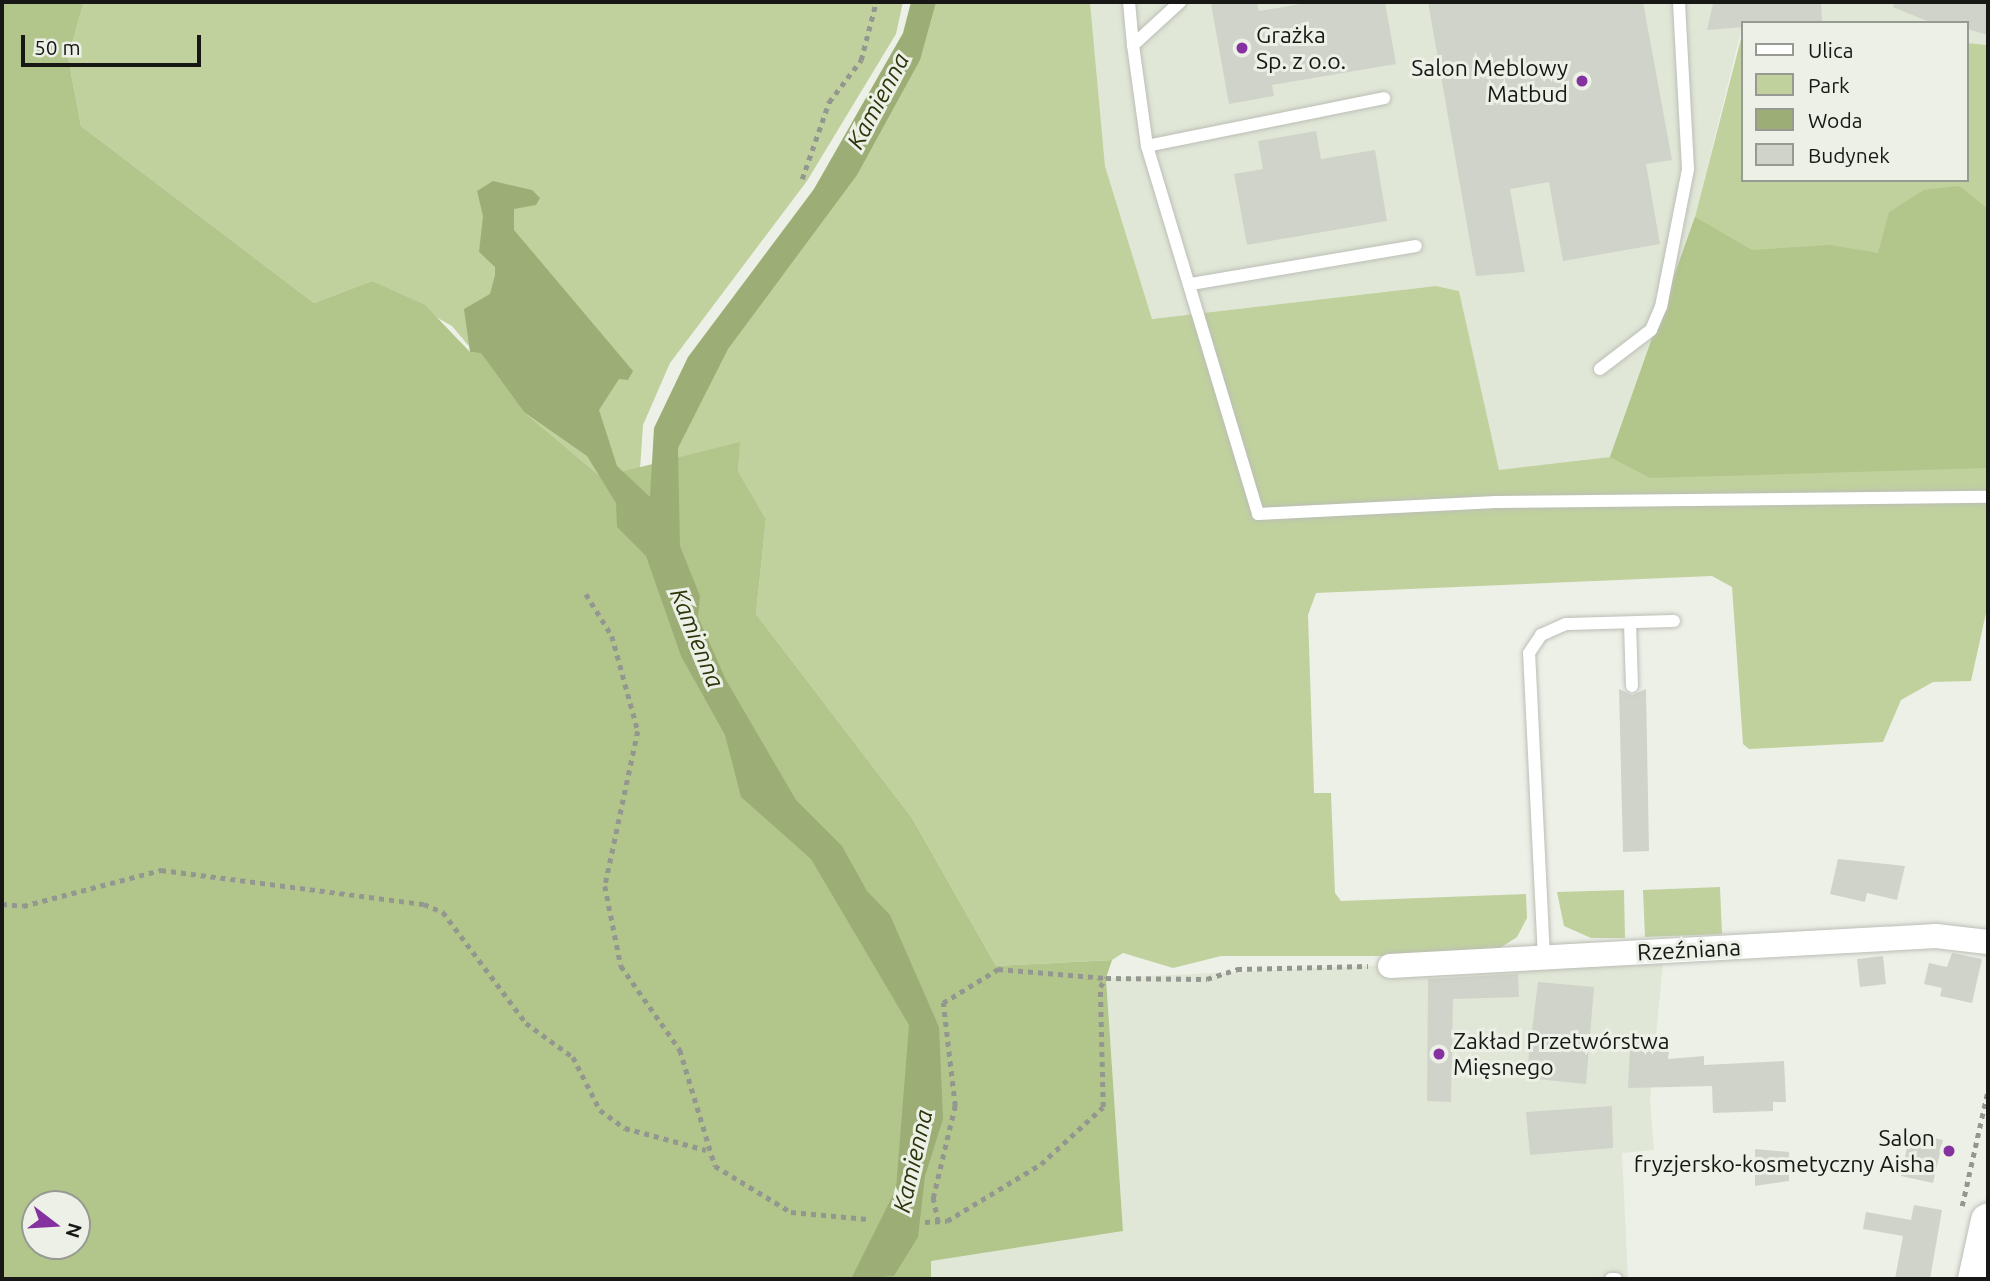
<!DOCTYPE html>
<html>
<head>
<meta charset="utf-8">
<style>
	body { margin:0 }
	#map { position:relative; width:1990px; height:1281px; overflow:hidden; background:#edf0e7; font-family:Ubuntu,sans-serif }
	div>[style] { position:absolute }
	.built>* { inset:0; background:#e1e7d7 }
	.green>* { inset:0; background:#c0d19e }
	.forest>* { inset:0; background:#b2c58b }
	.water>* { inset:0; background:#9cae75 }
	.building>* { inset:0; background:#d0d3ca }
	.path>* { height:4.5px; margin-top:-2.25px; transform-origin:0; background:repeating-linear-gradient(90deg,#949790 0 5px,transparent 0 10px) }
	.roads { filter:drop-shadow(0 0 2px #bbbeb6) drop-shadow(0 0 2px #bbbeb6) }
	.lane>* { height:12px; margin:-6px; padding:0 6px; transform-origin:6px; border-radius:6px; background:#fff }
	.street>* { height:24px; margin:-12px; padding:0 12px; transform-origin:12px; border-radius:12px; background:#fff }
	.secondary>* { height:35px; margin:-17.5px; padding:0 17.5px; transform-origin:17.5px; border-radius:17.5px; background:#fff }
	.dots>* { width:19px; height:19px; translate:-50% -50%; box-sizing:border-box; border:4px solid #edf0e7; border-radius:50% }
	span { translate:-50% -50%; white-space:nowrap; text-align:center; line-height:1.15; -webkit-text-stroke:6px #edf0e7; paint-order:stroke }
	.poi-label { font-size:23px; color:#171815 }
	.left { translate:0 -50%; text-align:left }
	.right { translate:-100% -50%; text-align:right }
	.street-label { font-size:23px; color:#171815 }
	.water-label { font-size:24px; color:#2a3509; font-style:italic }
	.frame { position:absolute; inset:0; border:4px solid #171815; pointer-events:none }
	.legend { position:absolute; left:1741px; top:21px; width:228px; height:161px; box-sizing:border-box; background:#edf0e7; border:2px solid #979a93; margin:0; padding:9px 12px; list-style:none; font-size:21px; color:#171815 }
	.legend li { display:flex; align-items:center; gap:14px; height:35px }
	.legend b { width:35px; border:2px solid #979a93 }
	.north { position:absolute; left:21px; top:1190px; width:70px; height:70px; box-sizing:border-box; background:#edf0e7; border:2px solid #979a93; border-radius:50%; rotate:107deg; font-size:19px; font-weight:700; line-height:28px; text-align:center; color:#171815 }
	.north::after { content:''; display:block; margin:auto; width:24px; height:32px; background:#8531a0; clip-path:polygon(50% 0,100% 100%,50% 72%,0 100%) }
	.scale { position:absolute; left:21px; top:35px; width:180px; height:32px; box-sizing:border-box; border:4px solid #171815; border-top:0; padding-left:9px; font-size:21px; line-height:24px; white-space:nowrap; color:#171815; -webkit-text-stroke:5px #edf0e7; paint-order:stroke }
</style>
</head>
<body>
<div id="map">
	<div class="built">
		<i style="clip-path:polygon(1090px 2px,1988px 2px,1988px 45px,1967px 43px,1967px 23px,1743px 23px,1695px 217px,1610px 457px,1498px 471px,1459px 291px,1435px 286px,1152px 319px,1105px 166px)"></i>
		<i style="clip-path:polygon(1664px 952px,1650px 1100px,1654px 1150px,1622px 1153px,1628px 1279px,931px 1279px,930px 1261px,1123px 1231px,1106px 978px)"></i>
	</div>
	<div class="green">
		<i style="clip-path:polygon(84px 2px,903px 2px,896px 34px,807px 181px,670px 363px,643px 425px,640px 470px,601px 477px,524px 412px,452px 326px,372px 281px,314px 303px,81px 126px,68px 57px)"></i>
		<i style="clip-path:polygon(928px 2px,1090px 2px,1105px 166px,1152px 319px,1436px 286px,1459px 291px,1499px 470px,1610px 457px,1695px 217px,1743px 31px,1743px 180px,1967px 180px,1967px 43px,1988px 45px,1988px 604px,1971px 681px,1933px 682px,1901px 700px,1883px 742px,1749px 749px,1743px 744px,1732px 587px,1712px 576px,1316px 593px,1308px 615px,1314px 793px,1331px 793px,1335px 893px,1341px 901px,1526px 894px,1527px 918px,1517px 937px,1497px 950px,1395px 956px,1221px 956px,1173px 968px,1123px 953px,1112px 960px,996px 966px,912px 818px,756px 614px,766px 519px,738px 471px,739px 443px,668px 464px,725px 335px)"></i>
		<i style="clip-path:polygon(1720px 887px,1722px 934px,1645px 937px,1643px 890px)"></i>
		<i style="clip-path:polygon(1624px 890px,1625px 938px,1591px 938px,1564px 926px,1557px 892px)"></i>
	</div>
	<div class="forest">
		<i style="clip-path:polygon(evenodd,2px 2px,84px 2px,68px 57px,81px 126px,314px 303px,372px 281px,425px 305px,470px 352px,481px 353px,524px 412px,601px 477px,740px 442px,738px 471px,766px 519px,756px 614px,912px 818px,996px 966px,1112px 960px,1106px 978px,1123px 1231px,931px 1261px,931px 1279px,2px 1279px,2px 2px,35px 1204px,77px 1204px,77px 1246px,35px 1246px,35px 1204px)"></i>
		<i style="clip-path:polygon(1959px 186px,1988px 209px,1988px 468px,1650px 478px,1610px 457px,1695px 217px,1752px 250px,1830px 245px,1878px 253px,1889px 212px,1924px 190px)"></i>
	</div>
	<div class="water">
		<i style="clip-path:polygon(911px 2px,936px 2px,920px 60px,857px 175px,728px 349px,678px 448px,680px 546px,700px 596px,698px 617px,726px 680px,796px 800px,842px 846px,867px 891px,890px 915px,939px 1027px,943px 1119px,925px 1176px,918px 1237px,894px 1276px,851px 1279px,896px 1189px,909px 1025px,811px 859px,741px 797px,725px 735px,681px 656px,646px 556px,617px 527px,616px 503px,587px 456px,524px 412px,481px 353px,470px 352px,464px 309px,490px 294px,495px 275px,495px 267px,479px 252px,483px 216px,477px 191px,493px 181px,532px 190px,540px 198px,536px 205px,514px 209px,514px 230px,633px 371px,628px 380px,619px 379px,599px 410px,617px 466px,650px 497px,654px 428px,688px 357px,814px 189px,903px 33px)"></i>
	</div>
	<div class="building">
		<i style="clip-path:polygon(1257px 2px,1259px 11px,1312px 2px,1385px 2px,1396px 64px,1272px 85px,1274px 96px,1229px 104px,1211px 4px)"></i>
		<i style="clip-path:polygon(1428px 2px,1643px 2px,1672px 160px,1646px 164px,1660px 244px,1563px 261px,1549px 182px,1510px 189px,1525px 272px,1476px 276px)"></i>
		<i style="clip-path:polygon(1738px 2px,1821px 2px,1822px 21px,1707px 30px,1713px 4px)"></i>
		<i style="clip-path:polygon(1894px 2px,1988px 2px,1988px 35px,1967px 29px,1967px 23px,1932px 23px,1893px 7px)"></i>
		<i style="clip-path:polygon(1316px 131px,1321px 159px,1375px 150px,1387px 221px,1247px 245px,1234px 174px,1263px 169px,1258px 141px)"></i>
		<i style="clip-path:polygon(1619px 689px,1632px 695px,1646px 689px,1649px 851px,1623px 852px)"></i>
		<i style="clip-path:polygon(1838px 859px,1905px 866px,1897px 900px,1867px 893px,1865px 902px,1830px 894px)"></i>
		<i style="clip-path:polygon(1952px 953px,1982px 959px,1972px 1003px,1940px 996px,1942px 988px,1924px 984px,1929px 963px,1947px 967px)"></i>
		<i style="clip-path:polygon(1883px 956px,1886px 984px,1860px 987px,1857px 959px)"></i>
		<i style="clip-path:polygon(1518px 974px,1519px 997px,1453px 999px,1451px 1102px,1427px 1101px,1428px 979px)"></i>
		<i style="clip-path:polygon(1538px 982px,1594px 987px,1586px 1084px,1526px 1078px)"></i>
		<i style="clip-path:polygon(1630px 1049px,1669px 1052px,1668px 1059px,1704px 1056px,1704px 1065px,1784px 1061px,1786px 1102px,1773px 1102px,1773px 1111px,1713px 1113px,1712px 1086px,1628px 1088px)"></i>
		<i style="clip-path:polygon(1612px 1106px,1613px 1148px,1530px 1155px,1526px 1112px)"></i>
		<i style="clip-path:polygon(1910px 1133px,1943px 1140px,1933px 1183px,1901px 1176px)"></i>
		<i style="clip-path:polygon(1755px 1149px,1789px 1152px,1789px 1181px,1755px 1186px)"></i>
		<i style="clip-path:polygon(1914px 1205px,1942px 1210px,1930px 1279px,1895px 1279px,1903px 1236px,1863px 1229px,1866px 1212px,1911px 1220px)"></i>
	</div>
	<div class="path">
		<i style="left:802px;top:179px;width:82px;rotate:-70.7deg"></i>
		<i style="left:829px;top:102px;width:53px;rotate:-52.7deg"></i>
		<i style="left:861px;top:60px;width:60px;rotate:-75.5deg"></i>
		<i style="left:586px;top:594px;width:49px;rotate:58.2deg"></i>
		<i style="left:612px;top:636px;width:98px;rotate:74.7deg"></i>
		<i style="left:638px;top:731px;width:158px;rotate:102deg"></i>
		<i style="left:605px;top:886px;width:82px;rotate:78.7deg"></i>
		<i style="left:621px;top:966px;width:103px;rotate:54.9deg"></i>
		<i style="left:680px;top:1050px;width:121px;rotate:73.2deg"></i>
		<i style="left:715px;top:1166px;width:89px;rotate:31.2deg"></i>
		<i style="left:791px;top:1212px;width:77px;rotate:5.2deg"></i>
		<i style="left:2px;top:904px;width:21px;rotate:5deg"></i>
		<i style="left:23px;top:906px;width:143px;rotate:-14.6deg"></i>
		<i style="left:161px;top:870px;width:265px;rotate:7.4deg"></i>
		<i style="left:424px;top:904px;width:21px;rotate:23deg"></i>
		<i style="left:443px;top:912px;width:139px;rotate:53.2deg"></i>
		<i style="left:526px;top:1023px;width:58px;rotate:35.9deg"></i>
		<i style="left:573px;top:1057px;width:59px;rotate:63deg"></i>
		<i style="left:600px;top:1110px;width:31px;rotate:36deg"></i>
		<i style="left:625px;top:1128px;width:84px;rotate:15.2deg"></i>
		<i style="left:1962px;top:1206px;width:119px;rotate:-77.4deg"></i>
		<i style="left:925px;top:1222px;width:22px;rotate:-3deg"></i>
		<i style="left:947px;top:1221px;width:110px;rotate:-31.2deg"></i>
		<i style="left:1041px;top:1164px;width:84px;rotate:-42.6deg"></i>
		<i style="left:1103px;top:1107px;width:120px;rotate:-91.4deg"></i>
		<i style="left:1100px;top:987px;width:11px;rotate:-56deg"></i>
		<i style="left:1106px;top:978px;width:101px;rotate:0.6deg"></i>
		<i style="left:1207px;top:979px;width:32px;rotate:-18deg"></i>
		<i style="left:1237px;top:969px;width:131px;rotate:-1.3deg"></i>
		<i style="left:938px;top:1222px;width:25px;rotate:-102deg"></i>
		<i style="left:933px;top:1198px;width:95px;rotate:-76.6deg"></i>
		<i style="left:955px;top:1106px;width:104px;rotate:-96.6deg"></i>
		<i style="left:943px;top:1003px;width:65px;rotate:-31.7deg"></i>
		<i style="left:998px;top:969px;width:108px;rotate:4.8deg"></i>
	</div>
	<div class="roads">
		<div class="lane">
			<i style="left:1129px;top:2px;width:43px;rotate:84.7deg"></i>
			<i style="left:1180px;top:2px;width:64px;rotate:137.5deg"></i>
			<i style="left:1133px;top:45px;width:102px;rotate:82.1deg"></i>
			<i style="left:1147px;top:146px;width:384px;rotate:73.2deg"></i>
			<i style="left:1258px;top:514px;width:238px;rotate:-2.9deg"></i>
			<i style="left:1496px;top:502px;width:492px;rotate:-0.6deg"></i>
			<i style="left:1147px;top:146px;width:242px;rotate:-11.4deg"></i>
			<i style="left:1191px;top:284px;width:228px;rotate:-9.6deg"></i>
			<i style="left:1600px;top:369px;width:64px;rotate:-37.4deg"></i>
			<i style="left:1651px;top:330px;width:25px;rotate:-67deg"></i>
			<i style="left:1661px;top:307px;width:141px;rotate:-78.9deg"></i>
			<i style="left:1688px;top:169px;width:167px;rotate:-93.1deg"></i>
			<i style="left:1630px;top:623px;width:63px;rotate:88.2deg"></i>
			<i style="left:1544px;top:958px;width:305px;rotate:-92.8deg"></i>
			<i style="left:1529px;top:653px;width:22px;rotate:-56deg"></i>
			<i style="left:1541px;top:635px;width:27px;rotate:-24deg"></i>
			<i style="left:1566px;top:624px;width:108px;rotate:-1.6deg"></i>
			<i style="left:1611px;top:1279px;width:5px"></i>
		</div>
		<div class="street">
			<i style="left:1390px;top:966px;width:547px;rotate:-3.14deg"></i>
			<i style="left:1936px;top:936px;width:52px;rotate:6.6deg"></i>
		</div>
		<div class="secondary">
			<i style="left:1975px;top:1279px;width:60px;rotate:-77.6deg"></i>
		</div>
	</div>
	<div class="dots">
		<i style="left:1242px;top:48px;background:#8531a0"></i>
		<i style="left:1582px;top:81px;background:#8531a0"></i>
		<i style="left:1439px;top:1054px;background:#8531a0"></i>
		<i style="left:1949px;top:1151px;background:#8531a0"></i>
	</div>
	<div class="poi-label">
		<span class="left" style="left:1256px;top:48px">Grażka<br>Sp. z o.o.</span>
		<span class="right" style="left:1568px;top:81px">Salon Meblowy<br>Matbud</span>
		<span class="left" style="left:1453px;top:1054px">Zakład Przetwórstwa<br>Mięsnego</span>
		<span class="right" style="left:1935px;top:1151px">Salon<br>fryzjersko-kosmetyczny Aisha</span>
	</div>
	<div class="street-label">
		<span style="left:1689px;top:950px;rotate:-3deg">Rzeźniana</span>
	</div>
	<div class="water-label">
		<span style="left:878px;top:101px;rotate:-62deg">Kamienna</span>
		<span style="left:697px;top:638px;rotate:68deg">Kamienna</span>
		<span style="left:913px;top:1161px;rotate:-77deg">Kamienna</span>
	</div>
	<div class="frame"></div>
	<ul class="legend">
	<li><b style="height:9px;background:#fff"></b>Ulica</li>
	<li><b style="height:19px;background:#c0d19e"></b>Park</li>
	<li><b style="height:19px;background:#9cae75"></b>Woda</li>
	<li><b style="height:19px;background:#d0d3ca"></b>Budynek</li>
	</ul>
	<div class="north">N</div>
	<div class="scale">50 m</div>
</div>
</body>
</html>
